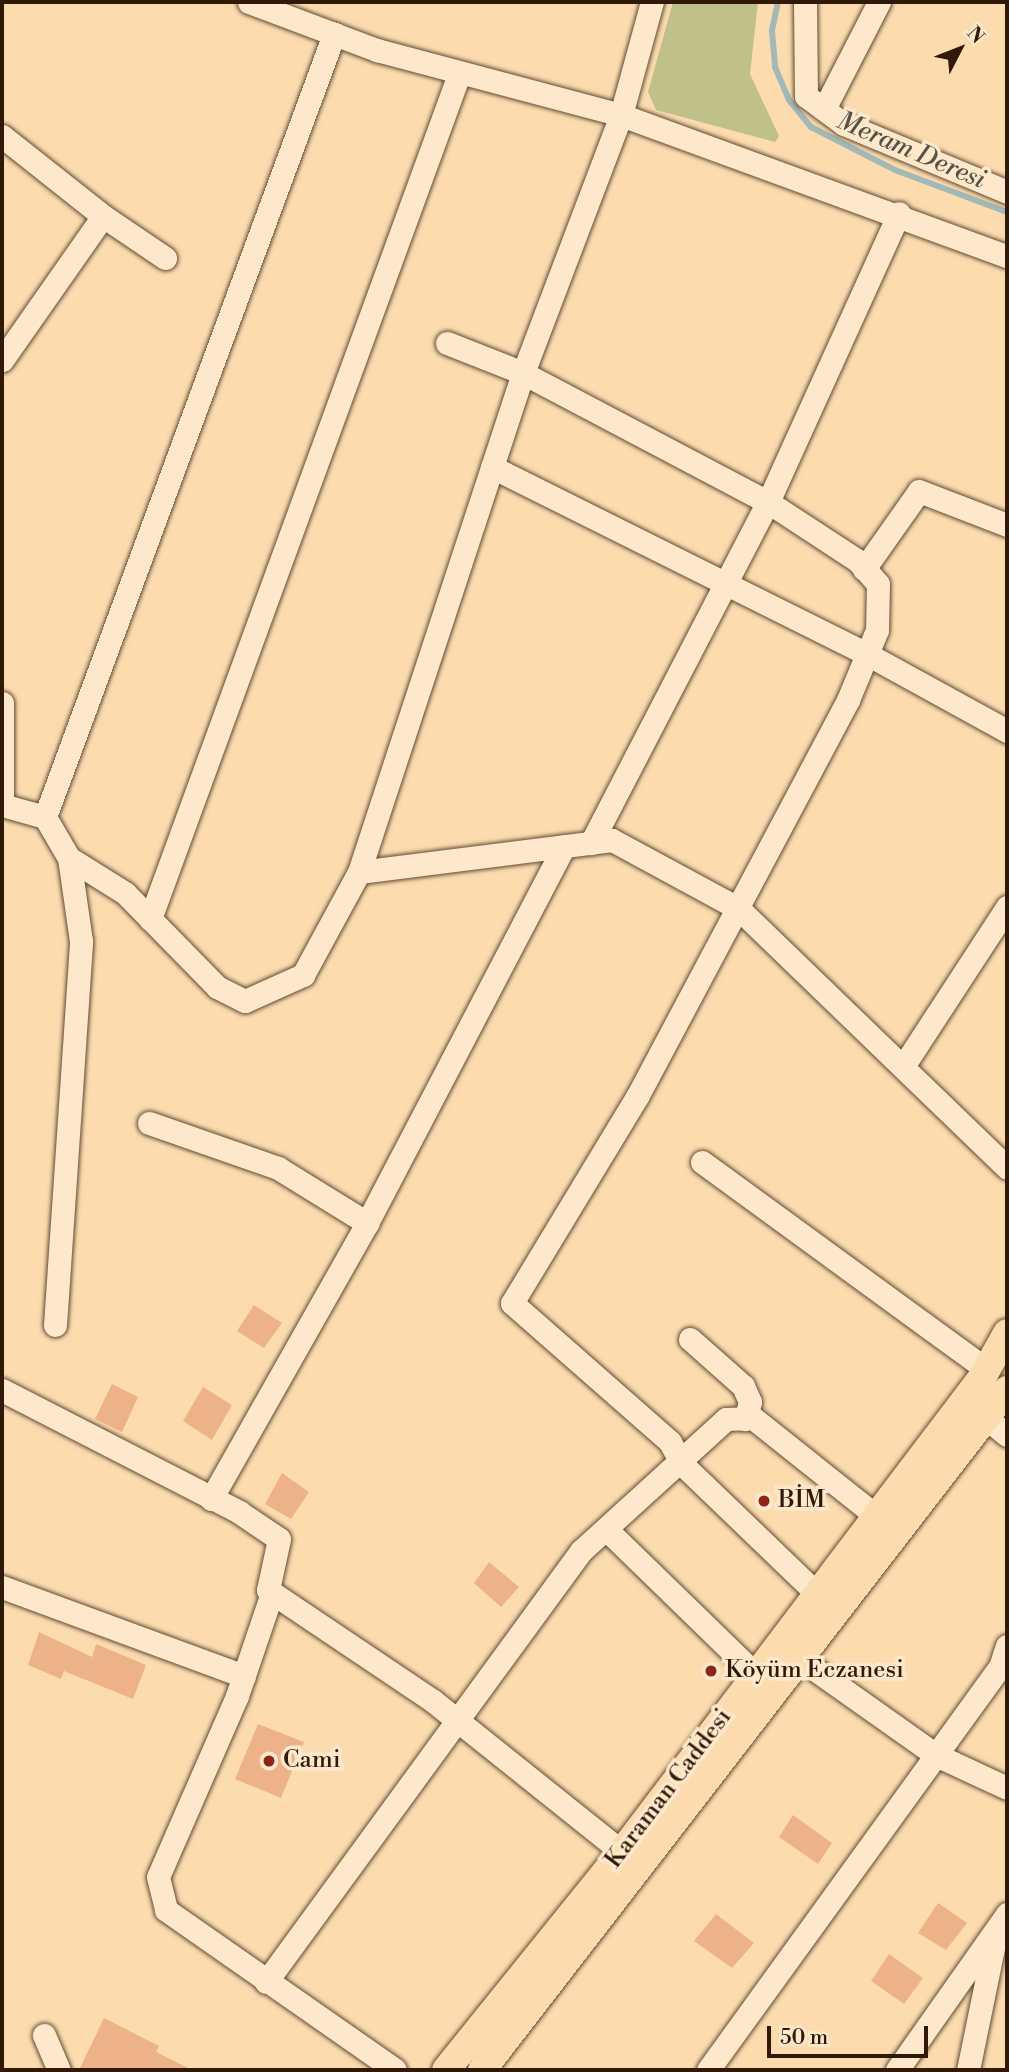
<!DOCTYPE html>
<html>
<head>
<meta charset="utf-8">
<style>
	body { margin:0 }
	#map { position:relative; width:1009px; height:2072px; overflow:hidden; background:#fcdcaf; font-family:"Libre Bodoni",serif }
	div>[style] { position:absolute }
	.green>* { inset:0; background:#c0c08a }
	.stream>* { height:6px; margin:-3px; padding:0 3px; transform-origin:3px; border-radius:3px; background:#a3b9b6 }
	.building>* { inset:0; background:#edb288 }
	.roads { filter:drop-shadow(0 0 2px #634a32) drop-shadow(0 0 2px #634a32) }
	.minor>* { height:23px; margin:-11.5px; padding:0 11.5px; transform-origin:11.5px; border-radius:11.5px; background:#fde8cb }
	.major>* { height:28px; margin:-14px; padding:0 14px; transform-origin:14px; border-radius:14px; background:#fcdcaf }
	.dots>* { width:19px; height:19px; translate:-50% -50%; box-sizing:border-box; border:4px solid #fde8cb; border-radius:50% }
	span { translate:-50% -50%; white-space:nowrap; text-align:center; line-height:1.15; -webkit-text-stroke:7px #fde8cb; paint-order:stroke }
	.poi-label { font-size:24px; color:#301908 }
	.left { translate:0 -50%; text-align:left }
	.street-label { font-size:24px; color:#301908 }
	.water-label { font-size:26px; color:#585145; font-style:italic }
	.frame { position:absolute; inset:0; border:4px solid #301908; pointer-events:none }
	.north { position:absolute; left:925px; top:14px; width:70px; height:70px; -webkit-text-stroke:5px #fde8cb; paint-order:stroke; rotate:48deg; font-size:19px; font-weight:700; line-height:28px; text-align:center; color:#301908 }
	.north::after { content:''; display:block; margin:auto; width:24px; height:32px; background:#301908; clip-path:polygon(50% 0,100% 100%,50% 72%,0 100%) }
	.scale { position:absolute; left:767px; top:2026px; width:161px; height:32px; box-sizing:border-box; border:4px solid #301908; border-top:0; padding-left:9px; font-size:21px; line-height:24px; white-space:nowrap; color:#301908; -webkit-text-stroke:5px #fde8cb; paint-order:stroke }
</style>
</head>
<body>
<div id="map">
	<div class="green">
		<i style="clip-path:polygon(673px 2px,758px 2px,750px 74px,779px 136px,775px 142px,656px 110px,648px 92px)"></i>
	</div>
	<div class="stream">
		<i style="left:778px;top:2px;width:30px;rotate:102deg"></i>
		<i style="left:772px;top:31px;width:36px;rotate:85deg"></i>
		<i style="left:775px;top:67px;width:36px;rotate:67deg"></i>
		<i style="left:789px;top:100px;width:35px;rotate:51deg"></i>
		<i style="left:811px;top:127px;width:94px;rotate:27.1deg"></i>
		<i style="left:895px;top:170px;width:120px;rotate:20.6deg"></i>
	</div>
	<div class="building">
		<i style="clip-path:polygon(254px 1305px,282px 1323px,264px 1348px,237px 1331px)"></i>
		<i style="clip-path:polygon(112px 1384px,138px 1397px,122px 1432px,95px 1419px)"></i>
		<i style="clip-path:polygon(203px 1387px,232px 1405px,212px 1440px,183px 1421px)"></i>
		<i style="clip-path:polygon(282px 1473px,309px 1492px,291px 1519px,265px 1504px)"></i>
		<i style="clip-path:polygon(489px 1562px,519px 1587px,501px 1607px,474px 1583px)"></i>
		<i style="clip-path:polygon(39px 1632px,92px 1657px,96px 1644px,146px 1665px,133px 1699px,64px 1671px,61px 1679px,28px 1665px)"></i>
		<i style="clip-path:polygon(258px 1724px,304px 1742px,281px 1798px,235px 1779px)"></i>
		<i style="clip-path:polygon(793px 1815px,832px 1843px,818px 1864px,779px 1837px)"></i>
		<i style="clip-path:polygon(938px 1903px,967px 1923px,946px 1950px,918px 1933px)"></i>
		<i style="clip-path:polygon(716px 1914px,754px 1943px,732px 1968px,694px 1941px)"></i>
		<i style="clip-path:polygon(889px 1954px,923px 1978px,904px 2004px,871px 1981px)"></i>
		<i style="clip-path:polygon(104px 2018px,159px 2046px,156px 2052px,192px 2070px,79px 2070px)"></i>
	</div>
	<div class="roads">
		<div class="minor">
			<i style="left:249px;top:2px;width:137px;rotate:20.6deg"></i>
			<i style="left:377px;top:50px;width:253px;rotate:14.9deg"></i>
			<i style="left:621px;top:115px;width:411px;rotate:20.1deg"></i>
			<i style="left:805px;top:2px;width:94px;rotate:89.4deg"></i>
			<i style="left:806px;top:96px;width:47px;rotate:36.4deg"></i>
			<i style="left:844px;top:124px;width:177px;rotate:22.6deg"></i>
			<i style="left:824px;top:109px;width:120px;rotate:-62.8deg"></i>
			<i style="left:2px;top:136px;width:129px;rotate:38.4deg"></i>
			<i style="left:103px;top:216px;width:176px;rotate:125deg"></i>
			<i style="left:103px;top:216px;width:75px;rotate:34.1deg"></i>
			<i style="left:447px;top:343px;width:82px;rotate:21.5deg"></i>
			<i style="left:523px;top:373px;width:277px;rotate:27.8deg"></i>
			<i style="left:768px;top:502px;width:108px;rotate:33.2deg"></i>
			<i style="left:858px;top:561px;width:30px;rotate:49deg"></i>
			<i style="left:878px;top:584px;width:46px;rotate:91.2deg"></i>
			<i style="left:877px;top:630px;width:76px;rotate:112.5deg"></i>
			<i style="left:848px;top:700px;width:447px;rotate:118deg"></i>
			<i style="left:638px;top:1095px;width:243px;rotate:121.2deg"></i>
			<i style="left:512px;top:1303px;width:210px;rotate:41.3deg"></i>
			<i style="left:670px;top:1442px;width:24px;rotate:62deg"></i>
			<i style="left:681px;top:1463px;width:189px;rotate:43.9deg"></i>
			<i style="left:492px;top:467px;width:419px;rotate:26.5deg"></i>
			<i style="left:867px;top:654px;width:160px;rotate:28.8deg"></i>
			<i style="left:864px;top:569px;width:95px;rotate:-54.8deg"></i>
			<i style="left:919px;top:491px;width:94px;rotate:21.1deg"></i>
			<i style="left:2px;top:703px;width:102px;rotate:90deg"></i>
			<i style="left:2px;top:805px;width:45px;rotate:15.6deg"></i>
			<i style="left:45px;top:817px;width:48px;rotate:59.7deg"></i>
			<i style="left:69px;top:858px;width:66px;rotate:32deg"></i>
			<i style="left:125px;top:893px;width:132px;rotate:45.6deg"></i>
			<i style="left:217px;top:987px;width:31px;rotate:27deg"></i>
			<i style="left:245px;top:1001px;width:64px;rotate:-24.1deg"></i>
			<i style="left:303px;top:975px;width:117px;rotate:-61.5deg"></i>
			<i style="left:359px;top:872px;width:255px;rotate:-7.2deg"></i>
			<i style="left:612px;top:840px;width:143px;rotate:28.4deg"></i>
			<i style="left:738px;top:908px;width:374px;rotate:44deg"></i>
			<i style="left:45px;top:817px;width:835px;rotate:-69.74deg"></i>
			<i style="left:591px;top:843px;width:384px;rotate:-62.6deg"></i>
			<i style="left:768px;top:502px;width:317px;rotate:-65.6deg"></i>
			<i style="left:359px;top:872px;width:525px;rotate:-71.81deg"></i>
			<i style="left:523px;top:373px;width:276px;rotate:-69.2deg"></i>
			<i style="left:621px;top:115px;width:117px;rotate:-74.7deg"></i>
			<i style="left:150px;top:919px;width:900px;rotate:-69.91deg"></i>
			<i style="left:904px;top:1065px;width:189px;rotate:-56.9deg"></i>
			<i style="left:149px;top:1123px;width:137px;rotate:19.2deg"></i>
			<i style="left:278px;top:1168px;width:105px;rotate:31.7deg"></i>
			<i style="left:702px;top:1162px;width:351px;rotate:36.1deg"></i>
			<i style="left:55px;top:1325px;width:385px;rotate:-86.1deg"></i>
			<i style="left:81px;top:941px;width:84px;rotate:-98.2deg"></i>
			<i style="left:690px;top:1339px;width:71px;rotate:41.6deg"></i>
			<i style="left:743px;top:1386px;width:17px;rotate:66deg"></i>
			<i style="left:750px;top:1402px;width:18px;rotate:106deg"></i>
			<i style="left:2px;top:1390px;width:267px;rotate:27.2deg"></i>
			<i style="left:239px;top:1512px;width:48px;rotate:34deg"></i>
			<i style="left:279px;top:1539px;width:52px;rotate:102.2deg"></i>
			<i style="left:268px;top:1590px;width:199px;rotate:33.9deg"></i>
			<i style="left:433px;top:1701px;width:242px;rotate:38.6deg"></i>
			<i style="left:986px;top:1418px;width:27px;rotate:39deg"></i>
			<i style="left:211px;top:1499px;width:317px;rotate:-60.5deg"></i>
			<i style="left:367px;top:1223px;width:425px;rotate:-62.4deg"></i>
			<i style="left:606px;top:1529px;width:209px;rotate:44.2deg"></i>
			<i style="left:2px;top:1587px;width:258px;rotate:20.2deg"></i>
			<i style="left:272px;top:1593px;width:109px;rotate:108.8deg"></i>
			<i style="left:237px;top:1696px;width:197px;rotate:113.6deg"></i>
			<i style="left:158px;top:1877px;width:34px;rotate:76deg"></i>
			<i style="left:166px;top:1910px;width:279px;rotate:34.9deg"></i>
			<i style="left:803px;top:1661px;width:163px;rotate:35.3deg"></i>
			<i style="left:936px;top:1755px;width:78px;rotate:24.9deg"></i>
			<i style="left:266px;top:1982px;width:534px;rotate:-53.84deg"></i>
			<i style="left:581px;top:1551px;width:196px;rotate:-42.3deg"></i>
			<i style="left:726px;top:1419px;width:27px;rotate:-2deg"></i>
			<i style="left:753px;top:1418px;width:157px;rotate:38.5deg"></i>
			<i style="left:44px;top:2035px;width:38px;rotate:67deg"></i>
			<i style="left:708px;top:2070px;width:498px;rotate:-54.1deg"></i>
			<i style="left:1000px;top:1667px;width:22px;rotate:-72deg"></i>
			<i style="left:897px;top:2070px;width:191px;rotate:-54.8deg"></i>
			<i style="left:968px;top:2070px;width:134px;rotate:-78.4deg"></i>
		</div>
		<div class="major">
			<i style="left:446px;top:2070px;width:280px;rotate:-51.1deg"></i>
			<i style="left:622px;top:1852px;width:597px;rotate:-52.82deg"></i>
			<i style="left:983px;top:1376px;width:49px;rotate:-60.8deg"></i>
			<i style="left:482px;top:2070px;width:859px;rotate:-52.33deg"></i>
		</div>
	</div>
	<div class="dots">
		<i style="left:764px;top:1501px;background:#8f2418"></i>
		<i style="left:711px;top:1671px;background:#8f2418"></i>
		<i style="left:269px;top:1761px;background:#8f2418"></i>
	</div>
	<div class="poi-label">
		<span class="left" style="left:778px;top:1501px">BİM</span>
		<span class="left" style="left:725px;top:1671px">Köyüm Eczanesi</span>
		<span class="left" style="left:283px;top:1761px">Cami</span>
	</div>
	<div class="street-label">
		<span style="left:669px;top:1789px;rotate:-53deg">Karaman Caddesi</span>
	</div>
	<div class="water-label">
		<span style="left:911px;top:151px;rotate:23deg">Meram Deresi</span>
	</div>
	<div class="frame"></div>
	<div class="north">N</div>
	<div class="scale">50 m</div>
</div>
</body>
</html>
